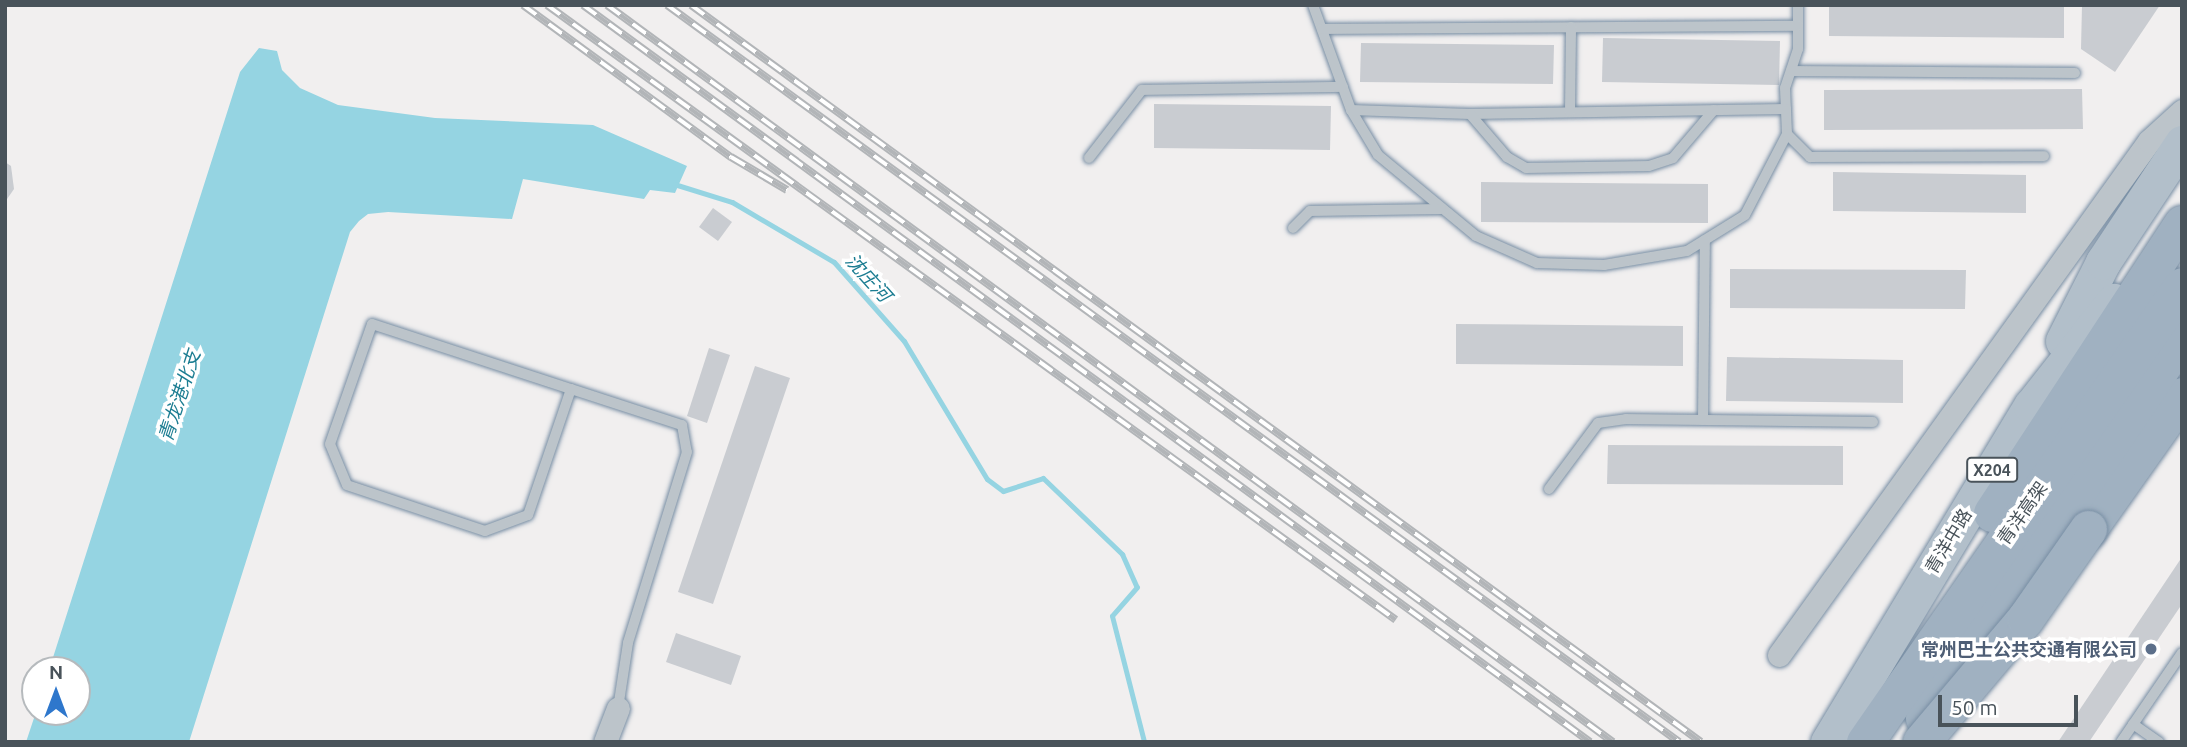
<!DOCTYPE html>
<html>
<head>
<meta charset="utf-8">
<style>
	body { margin:0 }
	#map { position:relative; width:2187px; height:747px; overflow:hidden; background:#f1efef; font-family:Ubuntu,"Noto Sans SC",sans-serif }
	div>[style] { position:absolute }
	.water>* { inset:0; background:#95d4e2 }
	.stream>* { height:5px; margin:-2.5px; padding:0 2.5px; transform-origin:2.5px; border-radius:2.5px; background:#95d4e2 }
	.building>* { inset:0; background:#c9ccd1 }
	.roads { filter:drop-shadow(0 0 2px #788ea4) drop-shadow(0 0 2px #788ea4) }
	.service>* { height:10px; margin:-5px; padding:0 5px; transform-origin:5px; border-radius:5px; background:#bcc4ca }
	.minor>* { height:23px; margin:-11.5px; padding:0 11.5px; transform-origin:11.5px; border-radius:11.5px; background:#bcc4ca }
	.primary>* { height:35px; margin:-17.5px; padding:0 17.5px; transform-origin:17.5px; border-radius:17.5px; background:#b2bfca }
	.trunk>* { height:37px; margin:-18.5px; padding:0 18.5px; transform-origin:18.5px; border-radius:18.5px; background:#a0b1c1 }
	.rail>* { height:8px; margin-top:-4px; transform-origin:0; background:repeating-linear-gradient(90deg,#fff 0 16px,#b2b5b8 0 32px); box-sizing:border-box; border-block:2px solid #b2b5b8 }
	.bridges { filter:drop-shadow(0 0 2px #788ea4) drop-shadow(0 0 2px #788ea4) }
	.trunk-bridge>* { height:37px; margin:-18.5px; padding:0 18.5px; transform-origin:18.5px; border-radius:18.5px; background:#a0b1c1 }
	.dots>* { width:19px; height:19px; translate:-50% -50%; box-sizing:border-box; border:4px solid #fff; border-radius:50% }
	span { translate:-50% -50%; white-space:nowrap; text-align:center; line-height:1.15; -webkit-text-stroke:7px #fff; paint-order:stroke }
	.shield-label span { padding:2px 5px; background:#fff; border:2px solid; border-radius:5px; -webkit-text-stroke-width:0 }
	.shield-label { font-size:16px; color:#49535a; font-weight:700 }
	.street-label { font-size:18px; color:#49535a }
	.service-label { font-size:18px; color:#4e5e75; font-weight:700 }
	.right { translate:-100% -50%; text-align:right }
	.water-label { font-size:19px; color:#1c7d92; font-style:italic }
	.frame { position:absolute; inset:0; border:7px solid #49535a; pointer-events:none }
	.north { position:absolute; left:21px; top:656px; width:70px; height:70px; box-sizing:border-box; background:#fff; border:2px solid #b6babd; border-radius:50%; rotate:0deg; font-size:19px; font-weight:700; line-height:28px; text-align:center; color:#49535a }
	.north::after { content:''; display:block; margin:auto; width:24px; height:32px; background:#2e77cc; clip-path:polygon(50% 0,100% 100%,50% 72%,0 100%) }
	.scale { position:absolute; left:1938px; top:695px; width:140px; height:32px; box-sizing:border-box; border:4px solid #49535a; border-top:0; padding-left:9px; font-size:21px; line-height:24px; white-space:nowrap; color:#49535a; -webkit-text-stroke:5px #fff; paint-order:stroke }
</style>
</head>
<body>
<div id="map">
	<div class="water">
		<i style="clip-path:polygon(259px 48px,277px 51px,282px 70px,300px 88px,338px 105px,435px 118px,593px 125px,687px 166px,675px 193px,650px 190px,644px 199px,523px 179px,512px 219px,388px 212px,368px 214px,359px 221px,350px 232px,189px 742px,26px 742px,36px 712px,77px 712px,77px 670px,49px 670px,240px 72px)"></i>
	</div>
	<div class="stream">
		<i style="left:674px;top:184px;width:61px;rotate:17.2deg"></i>
		<i style="left:732px;top:202px;width:118px;rotate:30.5deg"></i>
		<i style="left:834px;top:262px;width:106px;rotate:48.5deg"></i>
		<i style="left:904px;top:341px;width:161px;rotate:59deg"></i>
		<i style="left:987px;top:479px;width:20px;rotate:37deg"></i>
		<i style="left:1003px;top:491px;width:42px;rotate:-18deg"></i>
		<i style="left:1043px;top:478px;width:110px;rotate:43.9deg"></i>
		<i style="left:1122px;top:554px;width:36px;rotate:66deg"></i>
		<i style="left:1137px;top:587px;width:38px;rotate:131deg"></i>
		<i style="left:1112px;top:616px;width:130px;rotate:75.7deg"></i>
	</div>
	<div class="building">
		<i style="clip-path:polygon(1829px 5px,2064px 5px,2064px 38px,1829px 36px)"></i>
		<i style="clip-path:polygon(2082px 5px,2160px 5px,2115px 72px,2081px 49px)"></i>
		<i style="clip-path:polygon(1603px 38px,1780px 41px,1779px 85px,1602px 82px)"></i>
		<i style="clip-path:polygon(1361px 43px,1554px 45px,1553px 84px,1360px 82px)"></i>
		<i style="clip-path:polygon(2082px 89px,2083px 129px,1824px 130px,1824px 90px)"></i>
		<i style="clip-path:polygon(1154px 104px,1331px 106px,1330px 150px,1154px 148px)"></i>
		<i style="clip-path:polygon(5px 162px,11px 166px,14px 189px,5px 202px)"></i>
		<i style="clip-path:polygon(1833px 172px,2026px 175px,2026px 213px,1833px 211px)"></i>
		<i style="clip-path:polygon(1481px 182px,1708px 184px,1708px 223px,1481px 222px)"></i>
		<i style="clip-path:polygon(713px 208px,732px 222px,718px 241px,699px 227px)"></i>
		<i style="clip-path:polygon(1730px 269px,1966px 270px,1965px 309px,1730px 308px)"></i>
		<i style="clip-path:polygon(1456px 324px,1683px 326px,1683px 366px,1456px 364px)"></i>
		<i style="clip-path:polygon(709px 348px,730px 355px,707px 423px,687px 416px)"></i>
		<i style="clip-path:polygon(1727px 357px,1903px 360px,1903px 403px,1726px 401px)"></i>
		<i style="clip-path:polygon(755px 366px,790px 378px,713px 604px,678px 592px)"></i>
		<i style="clip-path:polygon(1608px 445px,1843px 446px,1843px 485px,1607px 484px)"></i>
		<i style="clip-path:polygon(2182px 557px,2182px 604px,2089px 742px,2058px 742px)"></i>
		<i style="clip-path:polygon(676px 633px,741px 656px,731px 685px,666px 662px)"></i>
	</div>
	<div class="roads">
		<div class="service">
			<i style="left:1313px;top:5px;width:112px;rotate:70.1deg"></i>
			<i style="left:1351px;top:110px;width:52px;rotate:59deg"></i>
			<i style="left:1378px;top:155px;width:127px;rotate:39.6deg"></i>
			<i style="left:1476px;top:236px;width:67px;rotate:23.9deg"></i>
			<i style="left:1537px;top:263px;width:67px;rotate:1.7deg"></i>
			<i style="left:1604px;top:265px;width:84px;rotate:-9.6deg"></i>
			<i style="left:1687px;top:251px;width:68px;rotate:-31.8deg"></i>
			<i style="left:1745px;top:215px;width:91px;rotate:-62.6deg"></i>
			<i style="left:1798px;top:5px;width:44px;rotate:90deg"></i>
			<i style="left:1798px;top:49px;width:41px;rotate:108.4deg"></i>
			<i style="left:1785px;top:88px;width:46px;rotate:87.5deg"></i>
			<i style="left:1787px;top:134px;width:33px;rotate:45deg"></i>
			<i style="left:1810px;top:157px;width:234px;rotate:-0.2deg"></i>
			<i style="left:1322px;top:29px;width:476px;rotate:-0.4deg"></i>
			<i style="left:1791px;top:71px;width:284px;rotate:0.4deg"></i>
			<i style="left:1351px;top:110px;width:119px;rotate:1.9deg"></i>
			<i style="left:1470px;top:114px;width:316px;rotate:-0.9deg"></i>
			<i style="left:1570px;top:112px;width:85px;rotate:-89.3deg"></i>
			<i style="left:1470px;top:114px;width:57px;rotate:49.3deg"></i>
			<i style="left:1507px;top:157px;width:22px;rotate:30deg"></i>
			<i style="left:1526px;top:168px;width:123px;rotate:-0.9deg"></i>
			<i style="left:1649px;top:166px;width:25px;rotate:-18deg"></i>
			<i style="left:1673px;top:158px;width:63px;rotate:-49.5deg"></i>
			<i style="left:1089px;top:158px;width:86px;rotate:-52.1deg"></i>
			<i style="left:1142px;top:90px;width:201px;rotate:-0.9deg"></i>
			<i style="left:1293px;top:228px;width:24px;rotate:-45deg"></i>
			<i style="left:1310px;top:211px;width:131px;rotate:-0.9deg"></i>
			<i style="left:571px;top:389px;width:133px;rotate:108.8deg"></i>
			<i style="left:528px;top:515px;width:46px;rotate:159.6deg"></i>
			<i style="left:485px;top:531px;width:145px;rotate:-161.6deg"></i>
			<i style="left:347px;top:485px;width:44px;rotate:-112.5deg"></i>
			<i style="left:330px;top:444px;width:127px;rotate:-70.7deg"></i>
			<i style="left:372px;top:324px;width:209px;rotate:18.1deg"></i>
			<i style="left:571px;top:389px;width:117px;rotate:18deg"></i>
			<i style="left:682px;top:425px;width:27px;rotate:80deg"></i>
			<i style="left:687px;top:452px;width:200px;rotate:107.2deg"></i>
			<i style="left:628px;top:643px;width:66px;rotate:98.7deg"></i>
			<i style="left:1703px;top:420px;width:180px;rotate:-89.4deg"></i>
			<i style="left:1549px;top:489px;width:82px;rotate:-53.4deg"></i>
			<i style="left:1598px;top:423px;width:28px;rotate:-8deg"></i>
			<i style="left:1626px;top:419px;width:247px;rotate:0.7deg"></i>
			<i style="left:2133px;top:724px;width:32px;rotate:35deg"></i>
			<i style="left:2121px;top:742px;width:108px;rotate:-55.6deg"></i>
		</div>
		<div class="minor">
			<i style="left:1779px;top:655px;width:633px;rotate:-54.25deg"></i>
			<i style="left:2149px;top:141px;width:45px;rotate:-42.3deg"></i>
			<i style="left:605px;top:742px;width:36px;rotate:-69deg"></i>
		</div>
		<div class="primary">
			<i style="left:2063px;top:341px;width:89px;rotate:-63.1deg"></i>
			<i style="left:2103px;top:262px;width:143px;rotate:-56.4deg"></i>
			<i style="left:1828px;top:742px;width:393px;rotate:-58.9deg"></i>
			<i style="left:2031px;top:406px;width:134px;rotate:-51.7deg"></i>
		</div>
		<div class="trunk">
			<i style="left:1992px;top:513px;width:346px;rotate:-56.7deg"></i>
			<i style="left:2088px;top:529px;width:163px;rotate:-54.7deg"></i>
			<i style="left:1924px;top:718px;width:460px;rotate:-55.9deg"></i>
			<i style="left:1865px;top:742px;width:555px;rotate:-55.19deg"></i>
		</div>
	</div>
	<div class="rail">
		<i style="left:523px;top:5px;width:258px;rotate:36.2deg"></i>
		<i style="left:731px;top:157px;width:65px;rotate:30.5deg"></i>
		<i style="left:547px;top:5px;width:1048px;rotate:35.92deg"></i>
		<i style="left:583px;top:5px;width:1248px;rotate:36.2deg"></i>
		<i style="left:607px;top:5px;width:1247px;rotate:36.23deg"></i>
		<i style="left:667px;top:5px;width:1252px;rotate:36.06deg"></i>
		<i style="left:691px;top:5px;width:1250px;rotate:36.12deg"></i>
	</div>
	<div class="bridges">
		<div class="trunk-bridge">
			<i style="left:1921px;top:742px;width:161px;rotate:-49.8deg"></i>
			<i style="left:2025px;top:619px;width:110px;rotate:-55deg"></i>
		</div>
	</div>
	<div class="dots">
		<i style="left:2151px;top:649px;background:#5c6f8a"></i>
	</div>
	<div class="shield-label">
		<span style="left:1992px;top:470px">X204</span>
	</div>
	<div class="street-label">
		<span style="left:2022px;top:513px;rotate:-55deg">青洋高架</span>
		<span style="left:1948px;top:541px;rotate:-59deg">青洋中路</span>
	</div>
	<div class="service-label">
		<span class="right" style="left:2137px;top:649px">常州巴士公共交通有限公司</span>
	</div>
	<div class="water-label">
		<span style="left:868px;top:278px;rotate:48deg">沈庄河</span>
		<span style="left:180px;top:396px;rotate:-72deg">青龙港北支</span>
	</div>
	<div class="frame"></div>
	<div class="north">N</div>
	<div class="scale">50 m</div>
</div>
</body>
</html>
